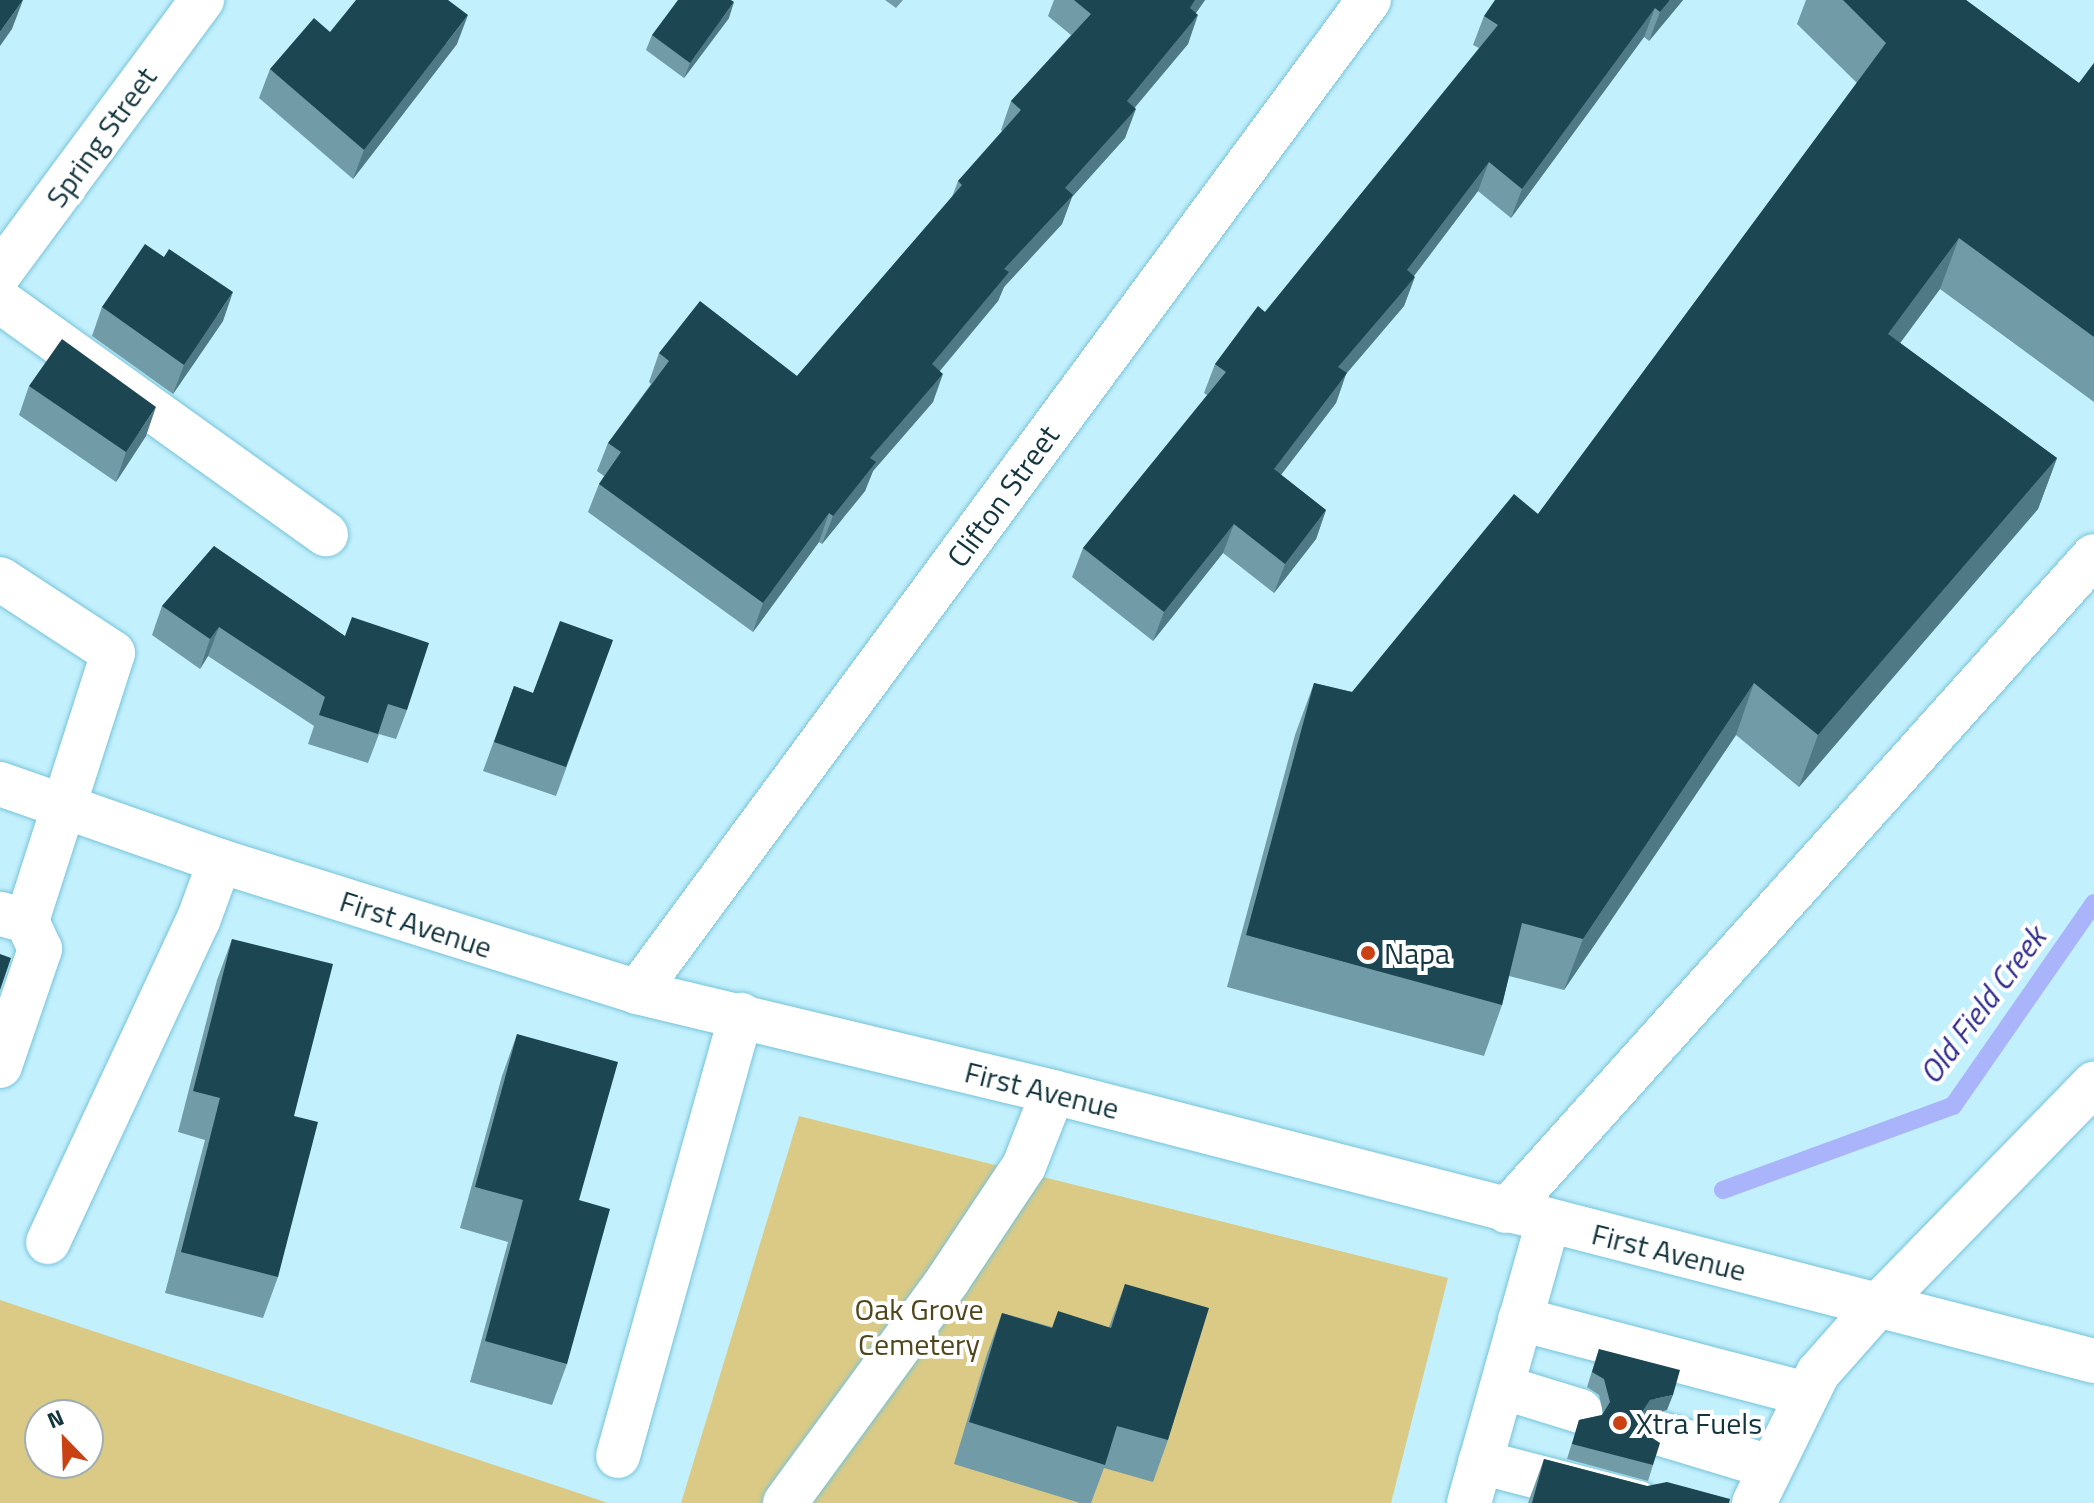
<!DOCTYPE html>
<html>
<head>
<meta charset="utf-8">
<style>
	body { margin:0 }
	#map { position:relative; width:2094px; height:1503px; overflow:hidden; background:#c3f0fd; font-family:"Titillium Web",sans-serif }
	div>[style] { position:absolute }
	.green>* { inset:0; background:#daca86 }
	.stream>* { height:18px; margin:-9px; padding:0 9px; transform-origin:9px; border-radius:9px; background:#aab4fa }
	.roads { filter:drop-shadow(0 0 2px #77c4d9) drop-shadow(0 0 2px #77c4d9) }
	.minor>* { height:44px; margin:-22px; padding:0 22px; transform-origin:22px; border-radius:22px; background:#fff }
	.major>* { height:44px; margin:-22px; padding:0 22px; transform-origin:22px; border-radius:22px; background:#fff }
	.highway>* { height:44px; margin:-22px; padding:0 22px; transform-origin:22px; border-radius:22px; background:#fff }
	.wall>* { inset:0; background:#709ba7 }
	.shaded-wall>* { inset:0; background:#4e7985 }
	.building>* { inset:0; background:#1c4651 }
	.dots>* { width:22px; height:22px; translate:-50% -50%; box-sizing:border-box; border:4px solid #fff; border-radius:50% }
	span { translate:-50% -50%; white-space:nowrap; text-align:center; line-height:1.15; -webkit-text-stroke:8px #fff; paint-order:stroke }
	.street-label { font-size:30px; color:#13353d }
	.poi-label { font-size:30px; color:#13353d }
	.left { translate:0 -50%; text-align:left }
	.park-label { font-size:30px; color:#4f461b }
	.water-label { font-size:32px; color:#312e8f; font-style:italic }
	.north { position:absolute; left:24px; top:1399px; width:80px; height:80px; box-sizing:border-box; background:#fff; border:2px solid #a1aeb1; border-radius:50%; rotate:337deg; font-size:22px; font-weight:700; line-height:32px; text-align:center; color:#13353d }
	.north::after { content:''; display:block; margin:auto; width:28px; height:36px; background:#ca4213; clip-path:polygon(50% 0,100% 100%,50% 72%,0 100%) }
</style>
</head>
<body>
<div id="map">
	<div class="green">
		<i style="clip-path:polygon(799px 1116px,1448px 1278px,1391px 1503px,681px 1503px)"></i>
		<i style="clip-path:polygon(evenodd,0 1300px,608px 1503px,0 1503px,0 1300px,88px 1415px,88px 1463px,40px 1463px,40px 1415px,88px 1415px)"></i>
	</div>
	<div class="stream">
		<i style="left:1723px;top:1190px;width:245px;rotate:-20.1deg"></i>
		<i style="left:1953px;top:1106px;width:247px;rotate:-55.2deg"></i>
	</div>
	<div class="roads">
		<div class="minor">
			<i style="left:0;top:301px;width:401px;rotate:35.6deg"></i>
			<i style="left:0;top:579px;width:135px;rotate:33.2deg"></i>
			<i style="left:113px;top:653px;width:281px;rotate:107.8deg"></i>
			<i style="left:27px;top:921px;width:28px;rotate:-165deg"></i>
			<i style="left:637px;top:992px;width:1233px;rotate:-53.58deg"></i>
			<i style="left:0;top:1066px;width:124px;rotate:-71.1deg"></i>
			<i style="left:40px;top:949px;width:31px;rotate:-115deg"></i>
			<i style="left:1506px;top:1211px;width:880px;rotate:-48.09deg"></i>
			<i style="left:48px;top:1242px;width:354px;rotate:-65deg"></i>
			<i style="left:198px;top:921px;width:64px;rotate:-69.9deg"></i>
			<i style="left:1520px;top:1319px;width:296px;rotate:14.7deg"></i>
			<i style="left:1502px;top:1387px;width:82px;rotate:17.1deg"></i>
			<i style="left:1661px;top:1434px;width:114px;rotate:16.8deg"></i>
			<i style="left:618px;top:1456px;width:458px;rotate:-74.4deg"></i>
			<i style="left:1480px;top:1462px;width:163px;rotate:14.5deg"></i>
			<i style="left:785px;top:1503px;width:276px;rotate:-53.8deg"></i>
			<i style="left:948px;top:1280px;width:137px;rotate:-56.3deg"></i>
			<i style="left:1024px;top:1166px;width:79px;rotate:-68.6deg"></i>
			<i style="left:1469px;top:1503px;width:292px;rotate:-74.3deg"></i>
			<i style="left:1754px;top:1503px;width:145px;rotate:-63.8deg"></i>
			<i style="left:1818px;top:1373px;width:92px;rotate:-48.5deg"></i>
		</div>
		<div class="major">
			<i style="left:0;top:273px;width:340px;rotate:-53.5deg"></i>
			<i style="left:0;top:784px;width:233px;rotate:19.3deg"></i>
			<i style="left:220px;top:861px;width:437px;rotate:17.4deg"></i>
			<i style="left:637px;top:992px;width:428px;rotate:13.5deg"></i>
			<i style="left:1053px;top:1092px;width:1075px;rotate:14.49deg"></i>
		</div>
		<div class="highway">
			<i style="left:1879px;top:1304px;width:308px;rotate:-45.7deg"></i>
		</div>
	</div>
	<div class="wall">
		<i style="clip-path:polygon(885px 0,903px 0,896px 8px)"></i>
		<i style="clip-path:polygon(1054px 0,1205px 0,1196px 13px,1188px 44px,1134px 108px,1125px 138px,1072px 197px,1062px 224px,1004px 287px,998px 301px,940px 371px,933px 402px,873px 471px,865px 491px,822px 544px,819px 542px,753px 632px,588px 512px,599px 484px,604px 476px,597px 471px,608px 443px,651px 384px,649px 382px,659px 353px,797px 376px,952px 197px,958px 181px,1002px 131px,1001px 130px,1011px 101px,1071px 35px,1048px 16px)"></i>
		<i style="clip-path:polygon(1683px 0,1649px 41px,1644px 37px,1511px 218px,1478px 191px,1414px 276px,1404px 306px,1346px 374px,1336px 403px,1281px 475px,1326px 510px,1316px 539px,1274px 593px,1223px 553px,1153px 641px,1072px 577px,1083px 548px,1207px 395px,1204px 393px,1215px 364px,1265px 312px,1479px 48px,1473px 45px,1484px 16px)"></i>
		<i style="clip-path:polygon(1806px 0,1966px 0,2079px 83px,2094px 63px,2094px 402px,1940px 289px,1900px 343px,2057px 458px,2038px 509px,1799px 787px,1736px 735px,1564px 990px,1509px 976px,1502px 1005px,1484px 1056px,1227px 987px,1295px 735px,1314px 683px,1352px 692px,1538px 514px,1857px 83px,1797px 24px)"></i>
		<i style="clip-path:polygon(729px 18px,684px 78px,646px 50px,652px 35px)"></i>
		<i style="clip-path:polygon(330px 32px,457px 44px,353px 179px,259px 98px,270px 69px)"></i>
		<i style="clip-path:polygon(164px 257px,223px 321px,173px 394px,92px 336px,102px 307px)"></i>
		<i style="clip-path:polygon(29px 386px,146px 436px,116px 482px,19px 415px)"></i>
		<i style="clip-path:polygon(214px 546px,407px 710px,396px 739px,379px 734px,368px 763px,308px 744px,314px 726px,208px 656px,200px 669px,152px 635px,162px 606px)"></i>
		<i style="clip-path:polygon(613px 640px,556px 796px,483px 771px,514px 686px,533px 693px)"></i>
		<i style="clip-path:polygon(232px 939px,294px 1116px,278px 1277px,263px 1318px,165px 1293px,205px 1140px,178px 1132px,217px 980px)"></i>
		<i style="clip-path:polygon(517px 1034px,579px 1200px,567px 1364px,552px 1405px,470px 1382px,508px 1242px,460px 1228px,502px 1076px)"></i>
		<i style="clip-path:polygon(1125px 1284px,1168px 1440px,1153px 1482px,1104px 1468px,1091px 1503px,1080px 1503px,954px 1464px,987px 1354px,1002px 1313px,1052px 1327px,1109px 1327px)"></i>
		<i style="clip-path:polygon(1599px 1349px,1667px 1410px,1645px 1415px,1644px 1417px,1653px 1465px,1648px 1481px,1567px 1459px,1579px 1420px,1602px 1415px,1603px 1413px,1599px 1395px,1587px 1387px)"></i>
		<i style="clip-path:polygon(1544px 1459px,1647px 1486px,1729px 1503px,1528px 1503px)"></i>
	</div>
	<div class="shaded-wall">
		<i style="clip-path:polygon(23px 0,12px 29px,0 46px,0 32px)"></i>
		<i style="clip-path:polygon(1195px 0,1205px 0,1179px 37px,1190px 8px)"></i>
		<i style="clip-path:polygon(1670px 0,1683px 0,1649px 41px,1660px 12px)"></i>
		<i style="clip-path:polygon(734px 2px,729px 18px,684px 78px,690px 63px)"></i>
		<i style="clip-path:polygon(1655px 8px,1644px 37px,1511px 218px,1522px 189px)"></i>
		<i style="clip-path:polygon(468px 15px,457px 44px,353px 179px,364px 150px)"></i>
		<i style="clip-path:polygon(1198px 15px,1188px 44px,1116px 130px,1127px 101px)"></i>
		<i style="clip-path:polygon(1136px 109px,1125px 138px,1072px 197px,1062px 224px,1004px 287px,998px 301px,921px 393px,932px 364px,1065px 188px)"></i>
		<i style="clip-path:polygon(1489px 162px,1478px 191px,1398px 297px,1415px 277px,1404px 306px,1346px 374px,1336px 403px,1263px 498px,1274px 469px,1338px 367px,1407px 270px)"></i>
		<i style="clip-path:polygon(1959px 238px,1940px 289px,1869px 385px,1888px 334px)"></i>
		<i style="clip-path:polygon(233px 292px,223px 321px,173px 394px,184px 365px)"></i>
		<i style="clip-path:polygon(943px 374px,933px 402px,873px 471px,865px 491px,822px 544px,833px 516px,870px 458px)"></i>
		<i style="clip-path:polygon(156px 407px,146px 436px,116px 482px,126px 452px)"></i>
		<i style="clip-path:polygon(2057px 458px,2038px 509px,1799px 787px,1818px 735px)"></i>
		<i style="clip-path:polygon(1326px 510px,1316px 539px,1274px 593px,1285px 564px)"></i>
		<i style="clip-path:polygon(829px 513px,819px 542px,753px 632px,763px 603px)"></i>
		<i style="clip-path:polygon(1234px 524px,1223px 553px,1153px 641px,1164px 612px)"></i>
		<i style="clip-path:polygon(219px 627px,208px 656px,200px 669px,210px 639px)"></i>
		<i style="clip-path:polygon(1754px 683px,1736px 735px,1564px 990px,1583px 939px)"></i>
		<i style="clip-path:polygon(1673px 1395px,1667px 1410px,1645px 1415px,1637px 1428px,1642px 1412px,1650px 1400px)"></i>
	</div>
	<div class="building">
		<i style="clip-path:polygon(0 0,23px 0,0 32px)"></i>
		<i style="clip-path:polygon(356px 0,448px 0,468px 15px,364px 150px,270px 69px,314px 18px,330px 32px)"></i>
		<i style="clip-path:polygon(678px 0,731px 0,734px 2px,690px 63px,652px 35px)"></i>
		<i style="clip-path:polygon(1074px 0,1195px 0,1190px 8px,1198px 15px,1127px 101px,1136px 109px,1065px 188px,1073px 195px,1004px 269px,1009px 272px,932px 364px,943px 374px,870px 458px,876px 462px,833px 516px,829px 513px,763px 603px,599px 484px,621px 452px,608px 443px,669px 361px,659px 353px,700px 301px,797px 376px,962px 185px,958px 181px,1021px 110px,1011px 101px,1091px 14px)"></i>
		<i style="clip-path:polygon(1495px 0,1670px 0,1660px 12px,1655px 8px,1522px 189px,1489px 162px,1407px 270px,1415px 277px,1338px 367px,1347px 373px,1274px 469px,1326px 510px,1285px 564px,1234px 524px,1164px 612px,1083px 548px,1226px 372px,1215px 364px,1258px 306px,1265px 312px,1498px 25px,1484px 16px)"></i>
		<i style="clip-path:polygon(1843px 0,1966px 0,2079px 83px,2094px 63px,2094px 337px,1959px 238px,1888px 334px,2057px 458px,1818px 735px,1754px 683px,1583px 939px,1522px 923px,1502px 1005px,1246px 935px,1314px 683px,1352px 692px,1514px 494px,1538px 514px,1886px 43px)"></i>
		<i style="clip-path:polygon(145px 244px,164px 257px,169px 249px,233px 292px,184px 365px,102px 307px)"></i>
		<i style="clip-path:polygon(62px 339px,156px 407px,126px 452px,29px 386px)"></i>
		<i style="clip-path:polygon(214px 546px,345px 636px,352px 617px,429px 643px,407px 710px,388px 704px,378px 734px,319px 715px,325px 697px,219px 627px,210px 639px,162px 606px)"></i>
		<i style="clip-path:polygon(560px 621px,613px 640px,566px 767px,494px 742px,514px 686px,533px 693px)"></i>
		<i style="clip-path:polygon(232px 939px,333px 964px,294px 1116px,318px 1122px,278px 1277px,181px 1252px,220px 1098px,193px 1091px)"></i>
		<i style="clip-path:polygon(0 954px,11px 958px,0 990px)"></i>
		<i style="clip-path:polygon(517px 1034px,618px 1062px,579px 1200px,610px 1209px,567px 1364px,485px 1341px,523px 1200px,475px 1187px)"></i>
		<i style="clip-path:polygon(1125px 1284px,1209px 1308px,1168px 1440px,1117px 1426px,1105px 1465px,969px 1422px,1002px 1313px,1052px 1328px,1058px 1311px,1111px 1328px)"></i>
		<i style="clip-path:polygon(1599px 1349px,1680px 1370px,1673px 1395px,1650px 1400px,1642px 1412px,1648px 1435px,1660px 1443px,1653px 1465px,1572px 1444px,1579px 1420px,1602px 1415px,1610px 1402px,1604px 1379px,1592px 1372px)"></i>
		<i style="clip-path:polygon(1544px 1459px,1647px 1486px,1667px 1482px,1730px 1499px,1729px 1503px,1532px 1503px)"></i>
	</div>
	<div class="dots">
		<i style="left:1368px;top:953px;background:#ca4213"></i>
		<i style="left:1620px;top:1423px;background:#ca4213"></i>
	</div>
	<div class="street-label">
		<span style="left:101px;top:137px;rotate:-54deg">Spring Street</span>
		<span style="left:1003px;top:496px;rotate:-54deg">Clifton Street</span>
		<span style="left:416px;top:924px;rotate:18deg">First Avenue</span>
		<span style="left:1042px;top:1090px;rotate:14deg">First Avenue</span>
		<span style="left:1669px;top:1252px;rotate:14deg">First Avenue</span>
	</div>
	<div class="poi-label">
		<span class="left" style="left:1384px;top:953px">Napa</span>
		<span class="left" style="left:1636px;top:1423px">Xtra Fuels</span>
	</div>
	<div class="park-label">
		<span style="left:919px;top:1326px">Oak Grove<br>Cemetery</span>
	</div>
	<div class="water-label">
		<span style="left:1982px;top:1005px;rotate:-53deg">Old Field Creek</span>
	</div>
	<div class="north">N</div>
</div>
</body>
</html>
